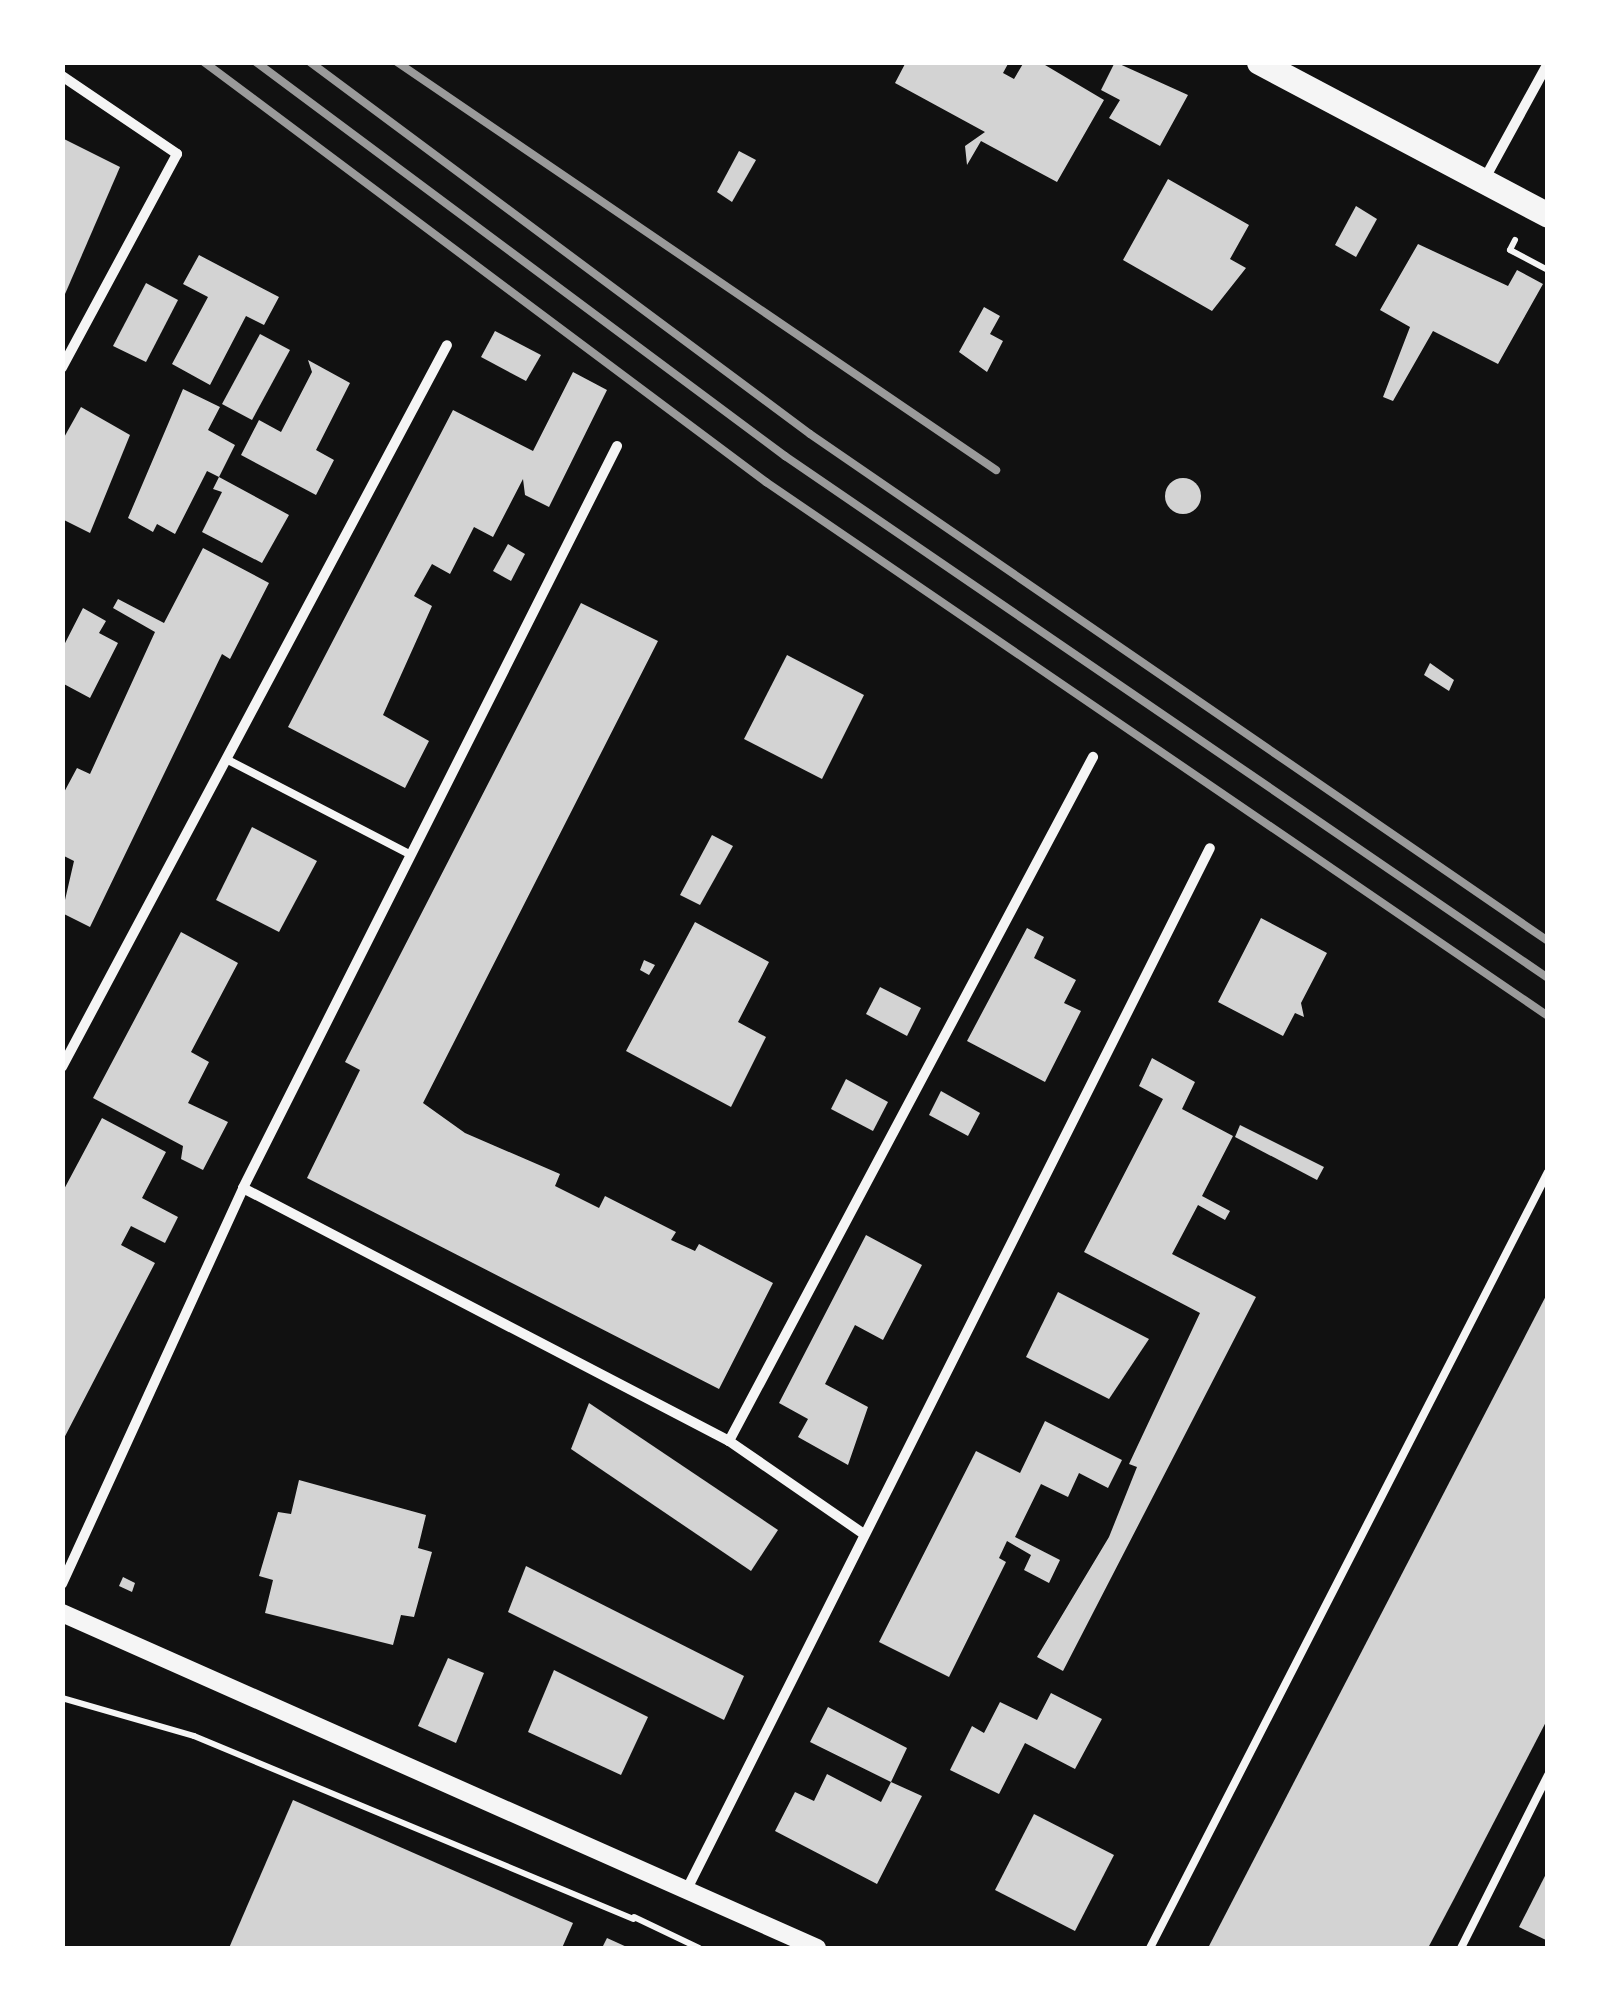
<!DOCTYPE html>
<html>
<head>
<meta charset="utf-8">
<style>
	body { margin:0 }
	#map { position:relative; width:1610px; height:2011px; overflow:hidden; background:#111; font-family:"Archivo Narrow",sans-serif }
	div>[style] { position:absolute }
	.building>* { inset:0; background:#d3d3d3 }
	.round { border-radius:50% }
	.path>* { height:6px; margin:-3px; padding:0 3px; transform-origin:3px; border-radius:3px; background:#f5f5f5 }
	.service>* { height:8px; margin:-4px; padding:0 4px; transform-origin:4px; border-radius:4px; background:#f5f5f5 }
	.minor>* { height:10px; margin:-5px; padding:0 5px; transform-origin:5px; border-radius:5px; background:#f5f5f5 }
	.tertiary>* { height:18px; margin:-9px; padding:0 9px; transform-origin:9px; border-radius:9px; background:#f5f5f5 }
	.primary>* { height:25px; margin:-12.5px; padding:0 12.5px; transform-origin:12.5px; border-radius:12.5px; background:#f5f5f5 }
	.rail>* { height:8px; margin:-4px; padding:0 4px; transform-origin:4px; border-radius:4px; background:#9a9a9a }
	span { translate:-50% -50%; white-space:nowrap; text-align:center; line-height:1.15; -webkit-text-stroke:9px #fff; paint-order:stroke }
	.frame { position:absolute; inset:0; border:65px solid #fff; pointer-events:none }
</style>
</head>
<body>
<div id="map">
	<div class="building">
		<i style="clip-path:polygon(906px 62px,1009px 62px,1003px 73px,1014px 79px,1024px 62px,1040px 62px,1104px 100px,1057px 182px,981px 141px,967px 165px,965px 146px,985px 132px,895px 83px)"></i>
		<i style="clip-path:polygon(1115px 62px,1188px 95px,1160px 146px,1109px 118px,1120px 100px,1101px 90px)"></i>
		<i style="clip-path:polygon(62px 138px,120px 167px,62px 301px)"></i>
		<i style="clip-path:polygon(739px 151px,756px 160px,732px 202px,717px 192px)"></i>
		<i style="clip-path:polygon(1168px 179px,1249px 225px,1230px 259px,1246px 268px,1212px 311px,1123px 260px)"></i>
		<i style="clip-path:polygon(1356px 206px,1377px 219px,1356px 257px,1335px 245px)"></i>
		<i style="clip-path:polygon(1418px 244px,1508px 286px,1517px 270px,1543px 284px,1498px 364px,1433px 331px,1393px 401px,1383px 397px,1410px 327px,1380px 310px)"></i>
		<i style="clip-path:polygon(199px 255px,279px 297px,264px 325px,246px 316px,210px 385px,172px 364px,208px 297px,183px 284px)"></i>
		<i style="clip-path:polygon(146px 283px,178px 300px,146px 362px,113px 346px)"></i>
		<i style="clip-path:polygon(984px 307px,1000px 316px,990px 334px,1003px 341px,987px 372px,959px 352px)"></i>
		<i style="clip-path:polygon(495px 331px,541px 355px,526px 381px,481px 357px)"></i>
		<i style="clip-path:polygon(260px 334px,290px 350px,252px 420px,222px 404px)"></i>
		<i style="clip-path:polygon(308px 360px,350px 383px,316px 450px,334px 460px,316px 495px,241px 455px,259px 420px,281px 432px,312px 372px)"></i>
		<i style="clip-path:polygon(573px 372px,607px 390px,549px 507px,525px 495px,523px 479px,493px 537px,474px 527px,450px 574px,432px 564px,414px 596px,432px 606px,383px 715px,429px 741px,405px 788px,288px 727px,453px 410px,533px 451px)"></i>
		<i style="clip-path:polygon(183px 389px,220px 407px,208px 430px,235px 445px,219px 477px,207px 471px,175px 534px,157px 524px,153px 532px,128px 518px)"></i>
		<i style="clip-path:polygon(81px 407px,130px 435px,90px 533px,62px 519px,62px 441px)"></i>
		<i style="clip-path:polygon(219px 477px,289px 515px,262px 563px,202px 532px,222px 492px,213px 489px)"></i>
		<i class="round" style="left:1165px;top:478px;width:36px;height:36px"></i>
		<i style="clip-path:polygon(508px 544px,525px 554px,511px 581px,493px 571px)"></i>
		<i style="clip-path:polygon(203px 548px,269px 583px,230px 659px,222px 654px,90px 927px,62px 913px,74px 861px,62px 855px,62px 796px,77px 768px,90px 774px,155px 632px,113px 608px,118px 599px,164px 623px)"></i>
		<i style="clip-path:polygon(581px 603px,658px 641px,423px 1103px,465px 1133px,560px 1174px,555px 1186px,599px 1208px,605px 1196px,676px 1232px,671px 1240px,695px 1251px,699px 1244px,773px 1283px,719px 1389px,307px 1178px,360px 1070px,345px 1062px)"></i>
		<i style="clip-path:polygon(83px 608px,106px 621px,99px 633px,118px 643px,90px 698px,62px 683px,62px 649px)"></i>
		<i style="clip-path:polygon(787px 655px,864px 695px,822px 779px,744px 739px)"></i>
		<i style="clip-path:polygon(1430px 663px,1454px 680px,1449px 691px,1424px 675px)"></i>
		<i style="clip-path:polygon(252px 827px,317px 861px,279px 932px,216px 900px)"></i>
		<i style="clip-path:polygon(712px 835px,733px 846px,700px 905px,680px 895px)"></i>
		<i style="clip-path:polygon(1261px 918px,1327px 953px,1301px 1003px,1304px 1017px,1295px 1013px,1283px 1036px,1218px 1002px)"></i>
		<i style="clip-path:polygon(695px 922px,769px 962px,738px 1022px,766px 1037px,731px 1107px,626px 1051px)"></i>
		<i style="clip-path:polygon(1027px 928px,1044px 937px,1034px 958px,1076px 980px,1064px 1003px,1081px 1011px,1045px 1082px,967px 1041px)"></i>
		<i style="clip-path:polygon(181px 932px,238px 963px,191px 1052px,209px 1062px,188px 1103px,228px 1122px,203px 1170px,181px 1159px,183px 1146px,93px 1098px)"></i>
		<i style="clip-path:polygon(644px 960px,655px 965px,649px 975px,640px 970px)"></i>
		<i style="clip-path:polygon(880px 987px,921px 1008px,907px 1036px,866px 1014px)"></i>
		<i style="clip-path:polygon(1152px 1058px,1195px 1082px,1182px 1109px,1233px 1136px,1202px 1196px,1230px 1211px,1225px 1220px,1198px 1205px,1172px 1254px,1256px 1297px,1063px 1671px,1037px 1657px,1109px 1537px,1137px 1467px,1129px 1464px,1200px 1313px,1084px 1252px,1163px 1099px,1139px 1086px)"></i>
		<i style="clip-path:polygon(846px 1079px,888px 1102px,873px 1131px,831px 1109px)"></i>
		<i style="clip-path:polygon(941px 1091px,980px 1113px,968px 1136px,929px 1115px)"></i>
		<i style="clip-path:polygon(102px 1118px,166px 1152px,142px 1198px,178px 1217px,165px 1243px,131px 1226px,121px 1245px,155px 1263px,62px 1442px,62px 1193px)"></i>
		<i style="clip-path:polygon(1240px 1125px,1324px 1167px,1317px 1180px,1235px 1137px)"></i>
		<i style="clip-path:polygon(866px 1235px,922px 1265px,883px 1340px,855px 1325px,825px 1384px,868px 1407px,848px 1465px,798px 1437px,808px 1419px,779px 1403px)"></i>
		<i style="clip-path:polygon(1058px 1292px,1149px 1339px,1109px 1399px,1026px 1357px)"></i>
		<i style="clip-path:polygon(1548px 1292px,1548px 1718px,1455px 1897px,1428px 1948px,1208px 1948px)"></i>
		<i style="clip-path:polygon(589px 1403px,778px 1530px,751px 1571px,571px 1449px)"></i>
		<i style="clip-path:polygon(1045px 1421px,1122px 1460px,1108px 1488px,1079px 1473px,1068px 1497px,1041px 1484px,1015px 1537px,1060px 1560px,1049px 1583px,1024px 1570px,1031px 1555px,1007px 1541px,999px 1558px,1006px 1562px,949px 1677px,879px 1642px,976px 1451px,1020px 1473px)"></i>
		<i style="clip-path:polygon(299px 1480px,426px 1515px,418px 1548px,432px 1552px,414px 1617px,401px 1615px,393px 1645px,265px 1613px,273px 1580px,259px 1576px,278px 1512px,291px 1514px)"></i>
		<i style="clip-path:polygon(526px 1566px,744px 1676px,724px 1720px,508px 1612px)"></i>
		<i style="clip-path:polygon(123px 1577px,135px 1583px,132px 1592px,119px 1586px)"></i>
		<i style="clip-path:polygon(448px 1658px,484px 1673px,456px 1743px,418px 1726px)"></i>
		<i style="clip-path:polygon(554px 1670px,648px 1717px,621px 1775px,528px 1732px)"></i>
		<i style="clip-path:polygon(1051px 1693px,1102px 1719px,1075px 1769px,1025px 1743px,999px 1794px,950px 1770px,972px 1726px,984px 1733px,1000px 1702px,1037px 1720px)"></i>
		<i style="clip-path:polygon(828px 1707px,907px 1748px,891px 1782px,922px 1796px,877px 1884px,775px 1831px,795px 1792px,814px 1801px,827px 1774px,881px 1802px,891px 1782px,810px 1742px)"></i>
		<i style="clip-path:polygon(293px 1800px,573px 1923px,562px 1948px,229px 1948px)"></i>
		<i style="clip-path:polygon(1034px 1814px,1114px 1855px,1075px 1931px,995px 1890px)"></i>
		<i style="clip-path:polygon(1548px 1870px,1548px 1941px,1519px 1927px)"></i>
		<i style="clip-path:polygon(607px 1938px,629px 1948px,602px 1948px)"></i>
	</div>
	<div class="path">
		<i style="left:1515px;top:240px;width:11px;rotate:117deg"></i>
		<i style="left:1510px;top:250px;width:43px;rotate:27.8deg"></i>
		<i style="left:62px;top:1698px;width:137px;rotate:16.1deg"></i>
		<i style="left:194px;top:1736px;width:476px;rotate:22.6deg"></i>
		<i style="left:634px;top:1917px;width:72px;rotate:25.5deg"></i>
	</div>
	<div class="service">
		<i style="left:226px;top:759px;width:208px;rotate:27.4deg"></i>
		<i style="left:1150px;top:1948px;width:872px;rotate:-62.85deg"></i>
		<i style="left:1461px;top:1948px;width:194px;rotate:-63.3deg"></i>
	</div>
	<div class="minor">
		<i style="left:62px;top:76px;width:139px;rotate:34.1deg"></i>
		<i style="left:177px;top:154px;width:243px;rotate:118.3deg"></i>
		<i style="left:1484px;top:180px;width:133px;rotate:-61.3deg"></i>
		<i style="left:62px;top:1067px;width:818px;rotate:-61.93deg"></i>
		<i style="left:243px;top:1188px;width:548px;rotate:27.5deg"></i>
		<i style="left:729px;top:1441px;width:160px;rotate:34.6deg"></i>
		<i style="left:729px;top:1441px;width:775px;rotate:-61.98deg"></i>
		<i style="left:62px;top:1584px;width:435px;rotate:-65.4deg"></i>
		<i style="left:243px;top:1188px;width:831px;rotate:-63.25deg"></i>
		<i style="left:686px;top:1891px;width:1167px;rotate:-63.33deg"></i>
	</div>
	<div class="tertiary">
		<i style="left:62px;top:1613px;width:826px;rotate:23.93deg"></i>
	</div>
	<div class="primary">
		<i style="left:1259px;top:62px;width:327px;rotate:27.9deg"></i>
	</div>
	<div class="rail">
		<i style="left:204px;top:62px;width:702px;rotate:36.77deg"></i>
		<i style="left:766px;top:482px;width:947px;rotate:34.33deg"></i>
		<i style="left:256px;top:62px;width:660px;rotate:36.68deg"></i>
		<i style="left:785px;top:456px;width:924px;rotate:34.38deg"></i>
		<i style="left:310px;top:62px;width:623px;rotate:36.65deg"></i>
		<i style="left:810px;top:434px;width:895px;rotate:34.49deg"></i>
		<i style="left:397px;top:62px;width:725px;rotate:34.26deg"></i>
	</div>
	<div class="frame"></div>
</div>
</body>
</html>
